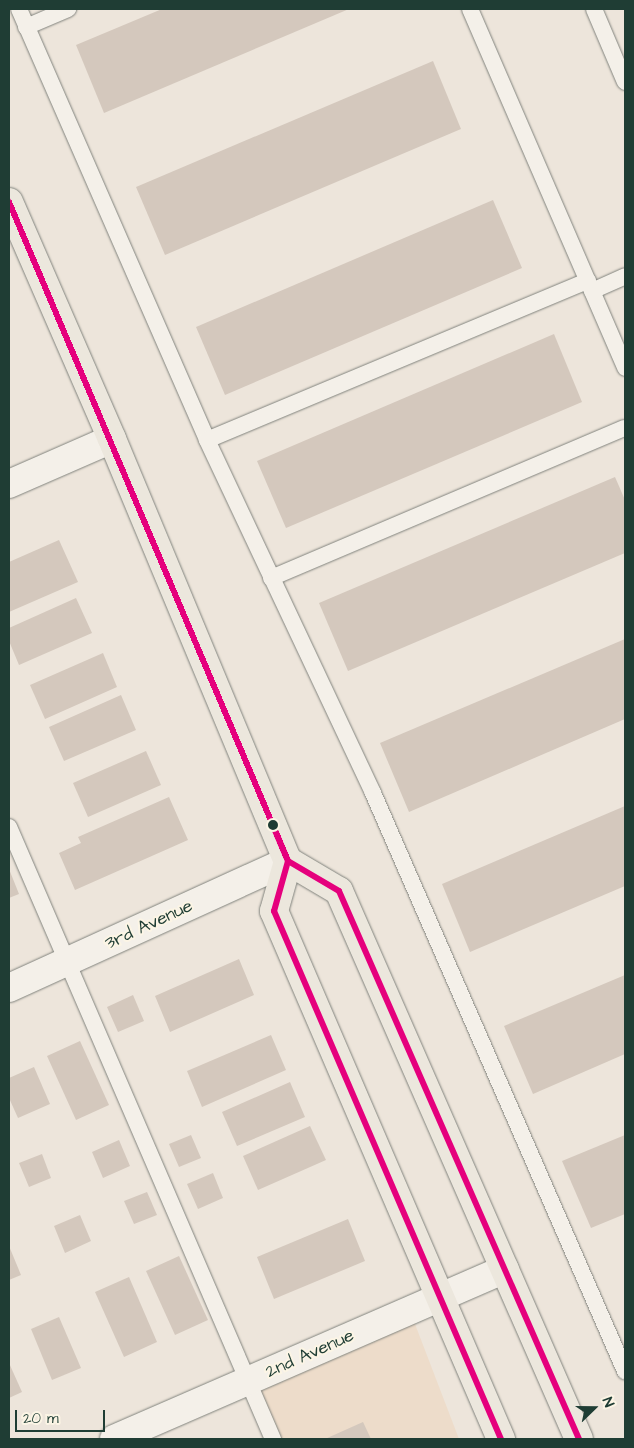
<!DOCTYPE html>
<html>
<head>
<meta charset="utf-8">
<style>
	body { margin:0 }
	#map { position:relative; width:634px; height:1448px; overflow:hidden; background:#ede5db; font-family:"Architects Daughter",sans-serif }
	div>[style] { position:absolute }
	.built>* { inset:0; background:#eddcca }
	.building>* { inset:0; background:#d4c8bd }
	.roads { filter:drop-shadow(0 0 1px #81837d) drop-shadow(0 0 1px #81837d) }
	.lane>* { height:16px; margin:-8px; padding:0 8px; transform-origin:8px; border-radius:8px; background:#f4f0e9 }
	.street>* { height:28px; margin:-14px; padding:0 14px; transform-origin:14px; border-radius:14px; background:#f4f0e9 }
	.primary>* { height:28px; margin:-14px; padding:0 14px; transform-origin:14px; border-radius:14px; background:#ece7dd }
	.bus-1>* { height:6px; margin:-3px; padding:0 3px; transform-origin:3px; border-radius:3px; background:#e5007d }
	.dots>* { width:14px; height:14px; translate:-50% -50%; box-sizing:border-box; border:2px solid #fcf5e5; border-radius:50% }
	span { translate:-50% -50%; white-space:nowrap; text-align:center; line-height:1.15; -webkit-text-stroke:4px #fcf5e5; paint-order:stroke }
	.street-label { font-size:18px; color:#1f3d34 }
	.frame { position:absolute; inset:0; border:10px solid #1f3d34; pointer-events:none }
	.north { position:absolute; left:569px; top:1383px; width:50px; height:50px; -webkit-text-stroke:4px #fcf5e5; paint-order:stroke; rotate:68deg; font-size:14px; font-weight:700; line-height:20px; text-align:center; color:#1f3d34 }
	.north::after { content:''; display:block; margin:auto; width:18px; height:22px; background:#1f3d34; clip-path:polygon(50% 0,100% 100%,50% 72%,0 100%) }
	.scale { position:absolute; left:15px; top:1410px; width:90px; height:22px; box-sizing:border-box; border:2px solid #1f3d34; border-top:0; padding-left:6px; font-size:15px; line-height:18px; white-space:nowrap; color:#1f3d34; -webkit-text-stroke:4px #fcf5e5; paint-order:stroke }
</style>
</head>
<body>
<div id="map">
	<div class="built">
		<i style="clip-path:polygon(410px 1311px,459px 1439px,273px 1439px,248px 1381px)"></i>
	</div>
	<div class="building">
		<i style="clip-path:polygon(162px 9px,349px 9px,104px 113px,76px 45px)"></i>
		<i style="clip-path:polygon(433px 61px,461px 129px,165px 255px,136px 187px)"></i>
		<i style="clip-path:polygon(493px 200px,522px 268px,225px 395px,196px 327px)"></i>
		<i style="clip-path:polygon(554px 334px,582px 402px,286px 528px,257px 461px)"></i>
		<i style="clip-path:polygon(615px 477px,625px 500px,625px 553px,348px 671px,319px 603px)"></i>
		<i style="clip-path:polygon(59px 540px,78px 582px,9px 612px,9px 562px)"></i>
		<i style="clip-path:polygon(76px 598px,92px 633px,19px 665px,9px 641px,9px 628px)"></i>
		<i style="clip-path:polygon(625px 639px,625px 719px,409px 812px,380px 743px)"></i>
		<i style="clip-path:polygon(103px 653px,117px 687px,45px 719px,30px 685px)"></i>
		<i style="clip-path:polygon(121px 695px,136px 730px,64px 761px,49px 727px)"></i>
		<i style="clip-path:polygon(146px 751px,161px 785px,88px 817px,73px 783px)"></i>
		<i style="clip-path:polygon(169px 797px,188px 840px,75px 890px,59px 853px,81px 843px,78px 837px)"></i>
		<i style="clip-path:polygon(625px 806px,625px 886px,470px 952px,442px 884px)"></i>
		<i style="clip-path:polygon(9px 869px,19px 894px,9px 898px)"></i>
		<i style="clip-path:polygon(239px 959px,254px 995px,170px 1032px,155px 996px)"></i>
		<i style="clip-path:polygon(625px 975px,625px 1054px,533px 1094px,504px 1026px)"></i>
		<i style="clip-path:polygon(133px 995px,144px 1021px,118px 1032px,107px 1007px)"></i>
		<i style="clip-path:polygon(271px 1035px,286px 1070px,202px 1107px,187px 1071px)"></i>
		<i style="clip-path:polygon(80px 1041px,109px 1105px,76px 1120px,47px 1056px)"></i>
		<i style="clip-path:polygon(34px 1067px,50px 1104px,18px 1118px,9px 1098px,9px 1078px)"></i>
		<i style="clip-path:polygon(290px 1082px,305px 1117px,237px 1146px,222px 1112px)"></i>
		<i style="clip-path:polygon(310px 1126px,326px 1160px,258px 1190px,243px 1156px)"></i>
		<i style="clip-path:polygon(191px 1135px,201px 1158px,179px 1167px,169px 1144px)"></i>
		<i style="clip-path:polygon(625px 1135px,625px 1214px,591px 1228px,562px 1161px)"></i>
		<i style="clip-path:polygon(119px 1140px,130px 1166px,103px 1178px,92px 1152px)"></i>
		<i style="clip-path:polygon(42px 1154px,51px 1178px,29px 1187px,19px 1163px)"></i>
		<i style="clip-path:polygon(213px 1173px,223px 1198px,198px 1209px,187px 1184px)"></i>
		<i style="clip-path:polygon(147px 1192px,157px 1215px,134px 1224px,124px 1201px)"></i>
		<i style="clip-path:polygon(80px 1215px,91px 1241px,65px 1253px,54px 1226px)"></i>
		<i style="clip-path:polygon(348px 1219px,365px 1261px,274px 1299px,257px 1257px)"></i>
		<i style="clip-path:polygon(9px 1246px,21px 1275px,9px 1280px)"></i>
		<i style="clip-path:polygon(179px 1256px,208px 1320px,175px 1335px,146px 1271px)"></i>
		<i style="clip-path:polygon(129px 1277px,157px 1342px,124px 1357px,95px 1292px)"></i>
		<i style="clip-path:polygon(59px 1317px,81px 1368px,52px 1380px,31px 1329px)"></i>
		<i style="clip-path:polygon(9px 1363px,22px 1392px,9px 1398px)"></i>
		<i style="clip-path:polygon(363px 1422px,371px 1439px,325px 1439px)"></i>
	</div>
	<div class="roads">
		<div class="lane">
			<i style="left:19px;top:9px;width:470px;rotate:66.4deg"></i>
			<i style="left:207px;top:440px;width:390px;rotate:64.8deg"></i>
			<i style="left:373px;top:793px;width:631px;rotate:66.44deg"></i>
			<i style="left:470px;top:9px;width:391px;rotate:66.6deg"></i>
			<i style="left:594px;top:9px;width:79px;rotate:67deg"></i>
			<i style="left:26px;top:27px;width:46px;rotate:-23.2deg"></i>
			<i style="left:592px;top:291px;width:36px;rotate:-24deg"></i>
			<i style="left:207px;top:440px;width:413px;rotate:-22.7deg"></i>
			<i style="left:271px;top:578px;width:384px;rotate:-23deg"></i>
			<i style="left:9px;top:827px;width:667px;rotate:66.67deg"></i>
		</div>
		<div class="street">
			<i style="left:9px;top:484px;width:112px;rotate:-23.6deg"></i>
			<i style="left:9px;top:988px;width:307px;rotate:-24.5deg"></i>
			<i style="left:114px;top:1439px;width:426px;rotate:-23.5deg"></i>
		</div>
		<div class="primary">
			<i style="left:9px;top:202px;width:258px;rotate:66.5deg"></i>
			<i style="left:112px;top:439px;width:457px;rotate:67.4deg"></i>
			<i style="left:288px;top:861px;width:59px;rotate:30.5deg"></i>
			<i style="left:339px;top:891px;width:598px;rotate:66.35deg"></i>
			<i style="left:288px;top:861px;width:52px;rotate:105.6deg"></i>
			<i style="left:274px;top:911px;width:575px;rotate:66.74deg"></i>
		</div>
	</div>
	<div class="bus-1">
		<i style="left:9px;top:202px;width:716px;rotate:67.05deg"></i>
		<i style="left:288px;top:861px;width:59px;rotate:30.5deg"></i>
		<i style="left:339px;top:891px;width:598px;rotate:66.35deg"></i>
		<i style="left:271px;top:821px;width:43px;rotate:67deg"></i>
		<i style="left:288px;top:861px;width:52px;rotate:105.6deg"></i>
		<i style="left:274px;top:911px;width:575px;rotate:66.74deg"></i>
	</div>
	<div class="dots">
		<i style="left:273px;top:825px;background:#1f3d34"></i>
	</div>
	<div class="street-label">
		<span style="left:149px;top:925px;rotate:-25deg">3rd Avenue</span>
		<span style="left:310px;top:1354px;rotate:-24deg">2nd Avenue</span>
	</div>
	<div class="frame"></div>
	<div class="north">N</div>
	<div class="scale">20 m</div>
</div>
</body>
</html>
